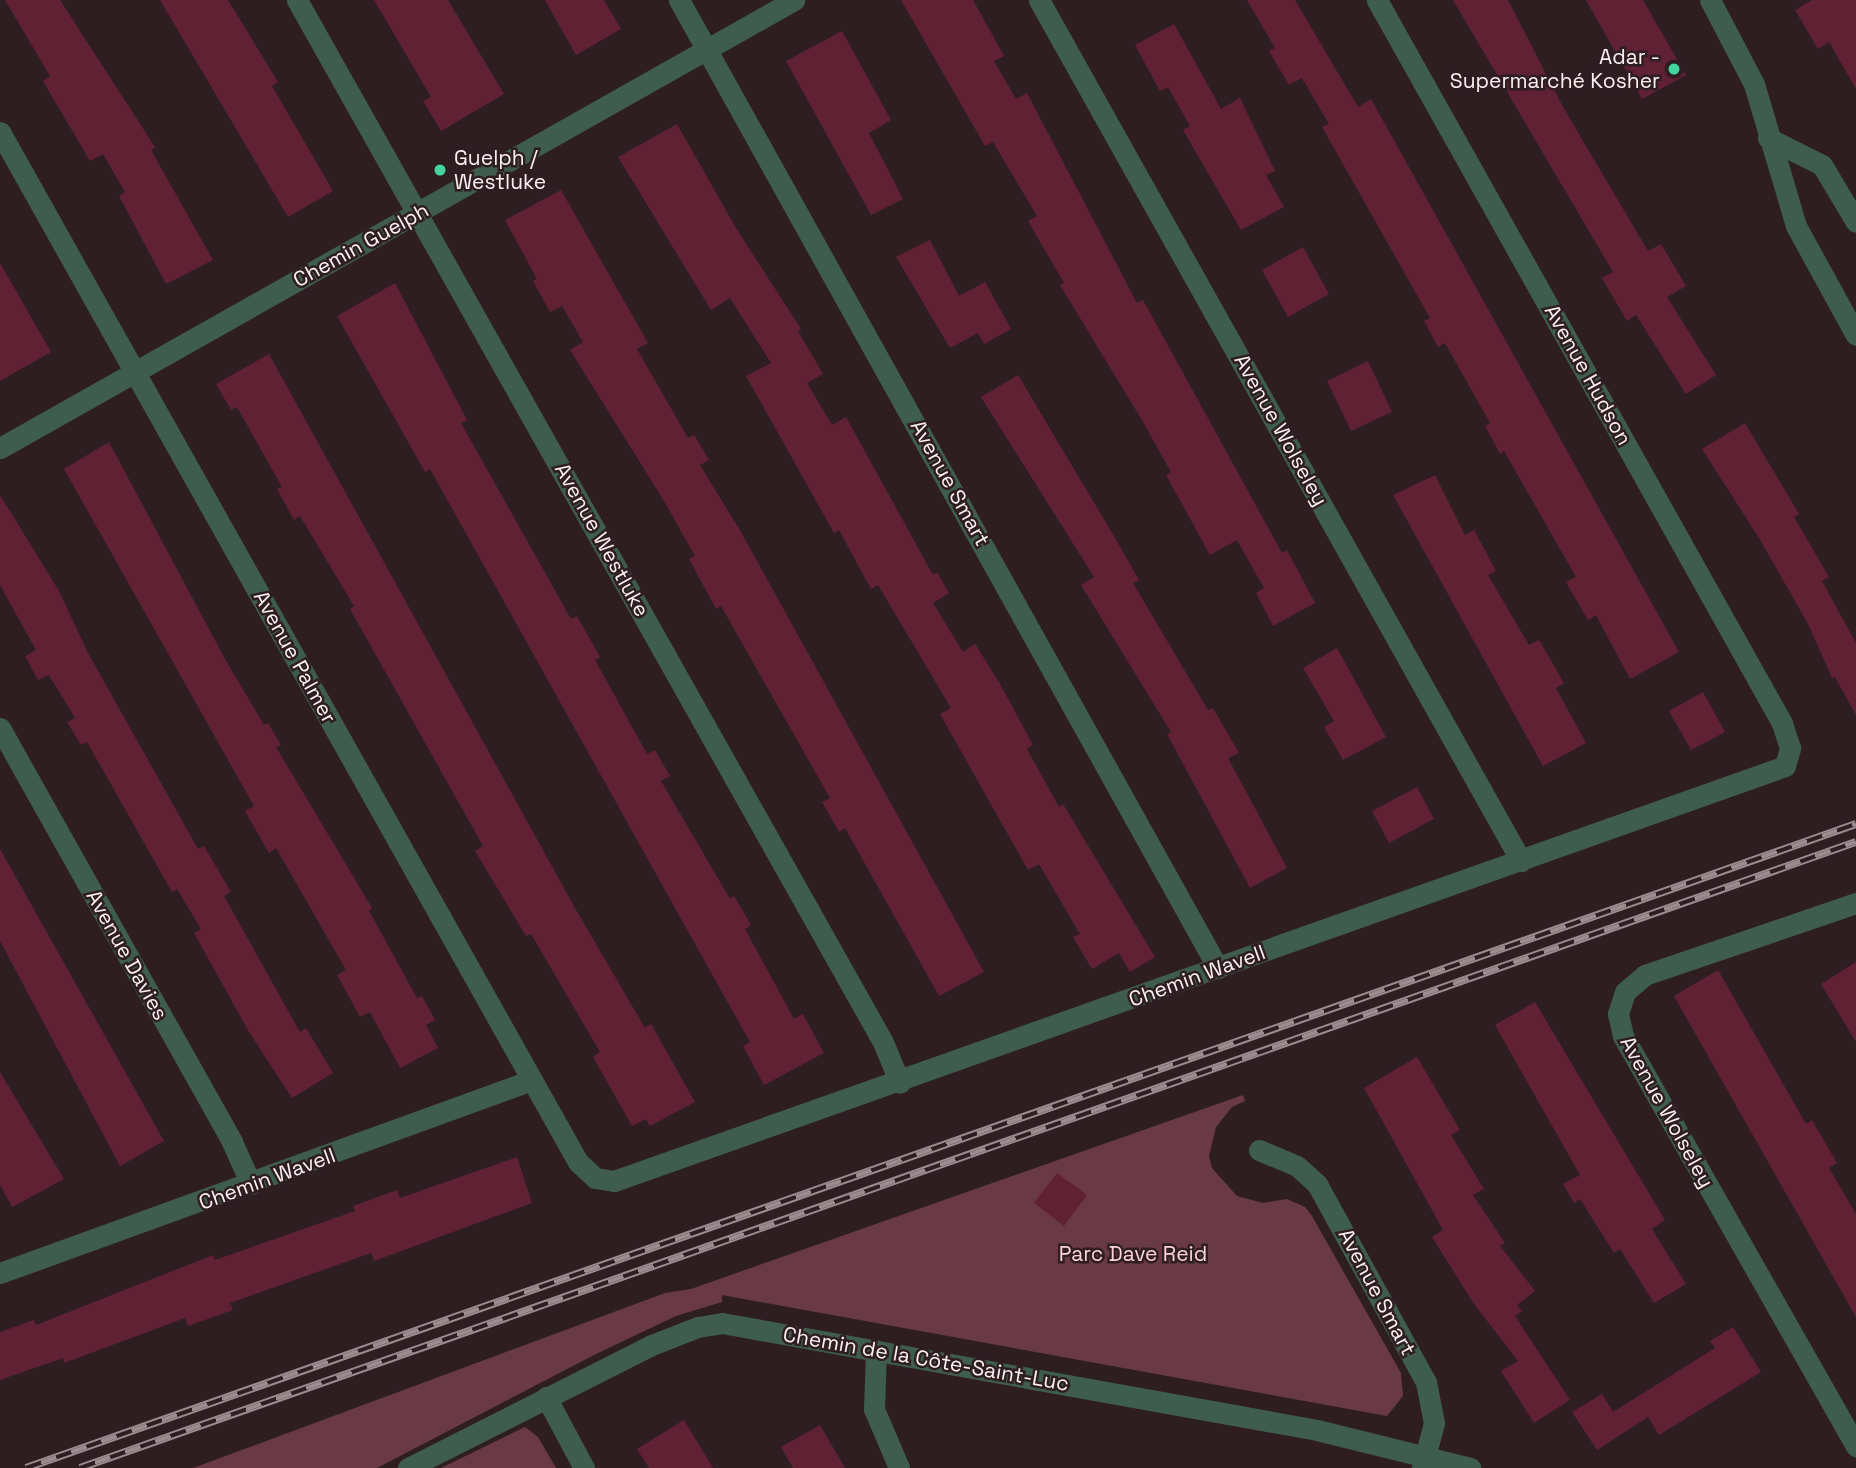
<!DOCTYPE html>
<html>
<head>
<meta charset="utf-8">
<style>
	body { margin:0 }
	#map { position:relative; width:1856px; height:1468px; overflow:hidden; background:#2e1e22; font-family:"Space Grotesk",sans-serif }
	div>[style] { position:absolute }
	.green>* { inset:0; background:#693a46 }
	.building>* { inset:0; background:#602135 }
	.minor>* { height:21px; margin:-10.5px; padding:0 10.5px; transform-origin:10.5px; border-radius:10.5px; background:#3f5d4f }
	.rail>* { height:8px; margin-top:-4px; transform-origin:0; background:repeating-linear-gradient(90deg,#2e1e22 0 16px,#9a8c8f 0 32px); box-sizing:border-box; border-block:2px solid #9a8c8f }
	.dots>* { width:19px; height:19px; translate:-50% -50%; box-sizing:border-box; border:4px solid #2e1e22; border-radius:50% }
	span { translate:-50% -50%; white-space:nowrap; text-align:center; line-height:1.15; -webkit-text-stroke:5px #2e1e22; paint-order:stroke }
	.poi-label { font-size:21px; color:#fdf1f3 }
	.right { translate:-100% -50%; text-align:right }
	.left { translate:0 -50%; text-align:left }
	.street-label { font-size:21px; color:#fdf1f3 }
	.park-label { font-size:21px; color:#fdd2db }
</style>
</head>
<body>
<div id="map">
	<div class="green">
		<i style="clip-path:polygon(1243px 1095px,1245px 1101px,1232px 1107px,1216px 1127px,1209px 1156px,1212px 1168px,1237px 1196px,1263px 1203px,1287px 1199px,1305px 1207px,1312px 1216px,1401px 1373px,1403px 1396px,1387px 1416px,722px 1295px,722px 1302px,676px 1316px,596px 1354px,377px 1468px,193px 1468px,665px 1293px,691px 1289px)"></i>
		<i style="clip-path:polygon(525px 1427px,538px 1437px,556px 1468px,441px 1468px)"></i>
	</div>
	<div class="building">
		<i style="clip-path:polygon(5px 0,60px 0,155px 147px,151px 150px,213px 260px,166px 284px,119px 196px,125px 192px,103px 154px,90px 161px,43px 81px,50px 76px)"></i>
		<i style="clip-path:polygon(160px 0,228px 0,278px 82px,272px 86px,333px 191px,288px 217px)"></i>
		<i style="clip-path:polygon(374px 0,448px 0,504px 94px,441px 131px,423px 101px,431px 97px)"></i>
		<i style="clip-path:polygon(545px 0,604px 0,621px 29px,576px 55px)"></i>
		<i style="clip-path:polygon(901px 0,973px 0,1004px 56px,994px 61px,1016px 99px,1027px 93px,1137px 303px,1143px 300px,1282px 553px,1287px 550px,1315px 603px,1273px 626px,1256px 593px,1264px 588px,1237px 540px,1210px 555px,1166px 475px,1171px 472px,1143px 422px,1060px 285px,1064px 283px,1028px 221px,1037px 216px,993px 142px,985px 146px)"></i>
		<i style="clip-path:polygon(1247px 0,1295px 0,1358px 107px,1371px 99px,1679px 652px,1630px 679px,1596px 615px,1588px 620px,1566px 582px,1576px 577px,1504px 451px,1500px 454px,1485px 426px,1490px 423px,1445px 343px,1438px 347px,1424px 321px,1430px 318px,1322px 127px,1329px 124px,1302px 78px,1289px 85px,1269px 51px,1275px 48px)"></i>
		<i style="clip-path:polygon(1453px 0,1508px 0,1563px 107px,1648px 251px,1661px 244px,1686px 286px,1667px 297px,1716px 375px,1686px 394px,1636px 315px,1627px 321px,1602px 278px,1613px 272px)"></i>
		<i style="clip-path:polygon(1586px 0,1643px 0,1686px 75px,1642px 99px)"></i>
		<i style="clip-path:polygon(1812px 0,1856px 0,1856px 89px,1829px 42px,1818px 49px,1795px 10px)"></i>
		<i style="clip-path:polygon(1174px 24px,1221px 109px,1240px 98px,1275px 171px,1266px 175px,1284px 207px,1241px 230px,1183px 130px,1190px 126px,1168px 87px,1160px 91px,1135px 45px)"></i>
		<i style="clip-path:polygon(842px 31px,891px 120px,869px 133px,903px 199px,871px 215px,786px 61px)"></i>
		<i style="clip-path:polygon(677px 124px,736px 228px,801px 329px,798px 331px,823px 374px,807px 383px,832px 425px,846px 417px,933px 575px,937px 572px,949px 593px,933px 603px,963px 652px,975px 644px,999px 682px,1033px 745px,1027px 749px,1059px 807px,1063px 804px,1155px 957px,1130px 972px,1119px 953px,1092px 969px,1073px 937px,1080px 934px,1039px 864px,1028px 870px,940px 714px,951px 708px,878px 585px,871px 589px,839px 530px,834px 533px,746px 376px,771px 363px,730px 298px,711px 310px,618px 157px)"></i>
		<i style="clip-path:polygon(561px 190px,648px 343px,637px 349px,688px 438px,694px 435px,709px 460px,700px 465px,741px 532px,984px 972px,939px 996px,845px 828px,839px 832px,822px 802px,830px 798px,721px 606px,716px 609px,689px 559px,695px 556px,664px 501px,570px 350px,583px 342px,562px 306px,550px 312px,533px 281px,537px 279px,505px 220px)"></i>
		<i style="clip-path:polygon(930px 240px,959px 296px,985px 282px,1011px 329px,984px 344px,978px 333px,950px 348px,896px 257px)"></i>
		<i style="clip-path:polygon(1303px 247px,1329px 294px,1288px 317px,1262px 270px)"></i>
		<i style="clip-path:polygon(0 263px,51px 352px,0 381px)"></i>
		<i style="clip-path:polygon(395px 283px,467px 420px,461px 423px,571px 619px,577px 616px,600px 657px,595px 660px,647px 754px,655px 750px,670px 776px,661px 781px,730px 899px,734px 896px,751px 925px,745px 929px,794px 1019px,803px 1014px,824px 1053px,764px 1085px,743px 1046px,750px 1042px,685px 926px,430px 469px,425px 472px,337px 316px)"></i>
		<i style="clip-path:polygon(269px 354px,575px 908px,645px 1028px,651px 1024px,695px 1102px,650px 1126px,646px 1119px,632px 1126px,593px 1057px,600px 1052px,531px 934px,526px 936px,475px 851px,483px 846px,350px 609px,354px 606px,300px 516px,294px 520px,277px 489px,282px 487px,237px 407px,231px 410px,216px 384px)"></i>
		<i style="clip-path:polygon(1368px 361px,1392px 412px,1351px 431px,1327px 381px)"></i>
		<i style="clip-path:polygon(1018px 375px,1111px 531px,1139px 580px,1133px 583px,1208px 710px,1213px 708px,1239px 753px,1228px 758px,1287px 868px,1250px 888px,1167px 734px,1171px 732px,1081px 585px,1094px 577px,981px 397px)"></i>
		<i style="clip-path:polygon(1745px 423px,1799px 514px,1794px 517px,1829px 577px,1822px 581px,1856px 643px,1856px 715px,1835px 677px,1832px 678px,1808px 624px,1759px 538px,1702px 449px)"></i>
		<i style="clip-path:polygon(109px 442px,225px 659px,264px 725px,268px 723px,281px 745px,276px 747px,372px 908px,369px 911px,417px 998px,422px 996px,435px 1020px,426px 1025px,438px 1048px,400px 1068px,370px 1012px,360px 1017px,337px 975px,346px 970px,276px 848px,269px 853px,245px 811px,254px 806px,64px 469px)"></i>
		<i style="clip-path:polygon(1435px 475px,1465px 535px,1474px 530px,1496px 571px,1488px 575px,1529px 645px,1539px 640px,1564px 683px,1556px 688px,1586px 743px,1543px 766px,1393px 495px)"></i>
		<i style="clip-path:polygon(0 495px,59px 591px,88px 653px,198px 849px,204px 846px,231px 892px,224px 896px,300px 1032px,306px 1028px,333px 1073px,292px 1098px,249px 1032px,194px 933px,201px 929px,177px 889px,172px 892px,87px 742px,81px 745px,67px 722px,75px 718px,49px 675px,38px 680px,25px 656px,36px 650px,0 585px)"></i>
		<i style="clip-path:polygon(1337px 648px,1386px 737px,1343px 760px,1324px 727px,1334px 721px,1303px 668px)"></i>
		<i style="clip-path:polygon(1703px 692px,1725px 732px,1691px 750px,1669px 711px)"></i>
		<i style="clip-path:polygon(1417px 787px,1434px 819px,1389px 843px,1372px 811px)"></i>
		<i style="clip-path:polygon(0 849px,164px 1141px,120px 1166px,0 941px)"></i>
		<i style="clip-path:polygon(1856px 962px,1856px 1042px,1821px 984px)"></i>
		<i style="clip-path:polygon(1718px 970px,1806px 1124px,1812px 1120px,1837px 1163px,1829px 1168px,1856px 1214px,1856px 1317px,1674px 996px)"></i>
		<i style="clip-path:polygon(1535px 1002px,1665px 1220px,1652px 1229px,1686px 1284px,1654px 1303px,1620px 1249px,1614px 1253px,1580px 1199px,1574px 1203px,1563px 1184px,1580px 1175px,1495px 1025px)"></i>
		<i style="clip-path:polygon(1417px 1057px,1460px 1130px,1451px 1135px,1484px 1189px,1473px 1195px,1505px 1243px,1500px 1246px,1535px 1291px,1517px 1305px,1522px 1311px,1515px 1316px,1570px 1400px,1534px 1423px,1501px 1371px,1518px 1361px,1474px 1304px,1432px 1237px,1443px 1230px,1364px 1088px)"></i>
		<i style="clip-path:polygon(0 1072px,64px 1179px,12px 1207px,0 1185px)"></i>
		<i style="clip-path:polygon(517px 1157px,532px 1203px,374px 1261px,371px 1253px,230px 1303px,233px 1310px,188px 1326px,185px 1318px,64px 1363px,63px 1358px,0 1380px,0 1332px,34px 1320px,36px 1325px,213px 1255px,215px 1260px,355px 1211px,353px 1206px,397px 1190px,400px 1198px)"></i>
		<i style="clip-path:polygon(1057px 1173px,1087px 1195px,1064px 1226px,1034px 1203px)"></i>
		<i style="clip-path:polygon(1733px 1327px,1761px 1372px,1659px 1435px,1648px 1417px,1597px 1450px,1572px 1412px,1602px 1394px,1613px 1412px,1715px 1348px,1710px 1341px)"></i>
		<i style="clip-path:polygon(684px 1420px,713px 1468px,649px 1468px,637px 1449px)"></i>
		<i style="clip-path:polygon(820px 1425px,845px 1468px,793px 1468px,781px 1447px)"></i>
	</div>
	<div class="minor">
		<i style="left:297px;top:0;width:1195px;rotate:60.65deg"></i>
		<i style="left:883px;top:1042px;width:44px;rotate:67.5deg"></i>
		<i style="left:679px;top:0;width:1108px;rotate:60.89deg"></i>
		<i style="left:1039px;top:0;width:987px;rotate:60.76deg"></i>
		<i style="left:1710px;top:0;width:95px;rotate:62.4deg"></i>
		<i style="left:1754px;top:84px;width:148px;rotate:73.5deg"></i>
		<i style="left:1796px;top:226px;width:124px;rotate:61.2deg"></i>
		<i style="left:0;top:132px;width:1181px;rotate:60.7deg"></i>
		<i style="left:578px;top:1162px;width:23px;rotate:43deg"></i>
		<i style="left:595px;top:1178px;width:19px;rotate:9deg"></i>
		<i style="left:614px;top:1181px;width:1242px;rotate:-19.51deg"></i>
		<i style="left:1785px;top:766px;width:19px;rotate:-74deg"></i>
		<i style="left:1790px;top:748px;width:26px;rotate:-108deg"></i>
		<i style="left:1782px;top:723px;width:829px;rotate:-119.26deg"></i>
		<i style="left:1768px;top:138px;width:60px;rotate:26.6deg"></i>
		<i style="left:1822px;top:165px;width:66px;rotate:59.2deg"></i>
		<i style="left:0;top:448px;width:912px;rotate:-29.43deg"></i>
		<i style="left:0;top:728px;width:475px;rotate:60.7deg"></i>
		<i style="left:232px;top:1142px;width:46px;rotate:65.7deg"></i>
		<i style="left:1856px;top:903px;width:223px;rotate:161.2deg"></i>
		<i style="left:1645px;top:975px;width:26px;rotate:140deg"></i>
		<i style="left:1625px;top:992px;width:23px;rotate:108deg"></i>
		<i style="left:1618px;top:1014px;width:23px;rotate:77deg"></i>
		<i style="left:1623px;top:1036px;width:472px;rotate:60.4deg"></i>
		<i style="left:1259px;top:1150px;width:41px;rotate:22.8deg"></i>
		<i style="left:1297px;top:1166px;width:27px;rotate:42deg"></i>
		<i style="left:1317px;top:1184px;width:226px;rotate:61.2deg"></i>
		<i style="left:1426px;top:1382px;width:42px;rotate:79deg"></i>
		<i style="left:1434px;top:1423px;width:47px;rotate:104.9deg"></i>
		<i style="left:0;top:1273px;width:566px;rotate:-19.94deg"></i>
		<i style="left:876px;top:1350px;width:59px;rotate:91.9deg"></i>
		<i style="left:874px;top:1409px;width:64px;rotate:67deg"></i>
		<i style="left:546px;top:1397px;width:81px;rotate:61.8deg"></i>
		<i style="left:408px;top:1468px;width:270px;rotate:-26.8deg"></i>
		<i style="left:649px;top:1346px;width:53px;rotate:-21.2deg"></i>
		<i style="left:698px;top:1327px;width:24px;rotate:-9deg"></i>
		<i style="left:722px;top:1323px;width:605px;rotate:10.19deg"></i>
		<i style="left:1317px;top:1430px;width:158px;rotate:13.9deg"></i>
	</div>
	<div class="rail">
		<i style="left:26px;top:1468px;width:1940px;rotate:-19.39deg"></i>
		<i style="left:80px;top:1468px;width:1883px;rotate:-19.42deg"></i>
	</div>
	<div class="dots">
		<i style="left:1674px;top:69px;background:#43d4a0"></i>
		<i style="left:440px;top:170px;background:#43d4a0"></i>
	</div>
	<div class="poi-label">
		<span class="right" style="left:1660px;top:69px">Adar -<br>Supermarché Kosher</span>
		<span class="left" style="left:454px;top:170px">Guelph /<br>Westluke</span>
	</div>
	<div class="street-label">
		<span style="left:361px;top:245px;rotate:-29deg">Chemin Guelph</span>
		<span style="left:1588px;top:375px;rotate:61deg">Avenue Hudson</span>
		<span style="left:1281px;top:430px;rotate:61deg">Avenue Wolseley</span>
		<span style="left:950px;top:483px;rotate:61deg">Avenue Smart</span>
		<span style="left:602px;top:540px;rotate:61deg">Avenue Westluke</span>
		<span style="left:295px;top:657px;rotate:61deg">Avenue Palmer</span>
		<span style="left:127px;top:955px;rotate:61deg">Avenue Davies</span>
		<span style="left:1197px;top:976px;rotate:-20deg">Chemin Wavell</span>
		<span style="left:1667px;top:1112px;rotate:61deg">Avenue Wolseley</span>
		<span style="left:267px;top:1179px;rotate:-20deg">Chemin Wavell</span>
		<span style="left:1377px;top:1292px;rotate:62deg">Avenue Smart</span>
		<span style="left:926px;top:1359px;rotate:10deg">Chemin de la Côte-Saint-Luc</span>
	</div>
	<div class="park-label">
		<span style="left:1133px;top:1254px">Parc Dave Reid</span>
	</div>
</div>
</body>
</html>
